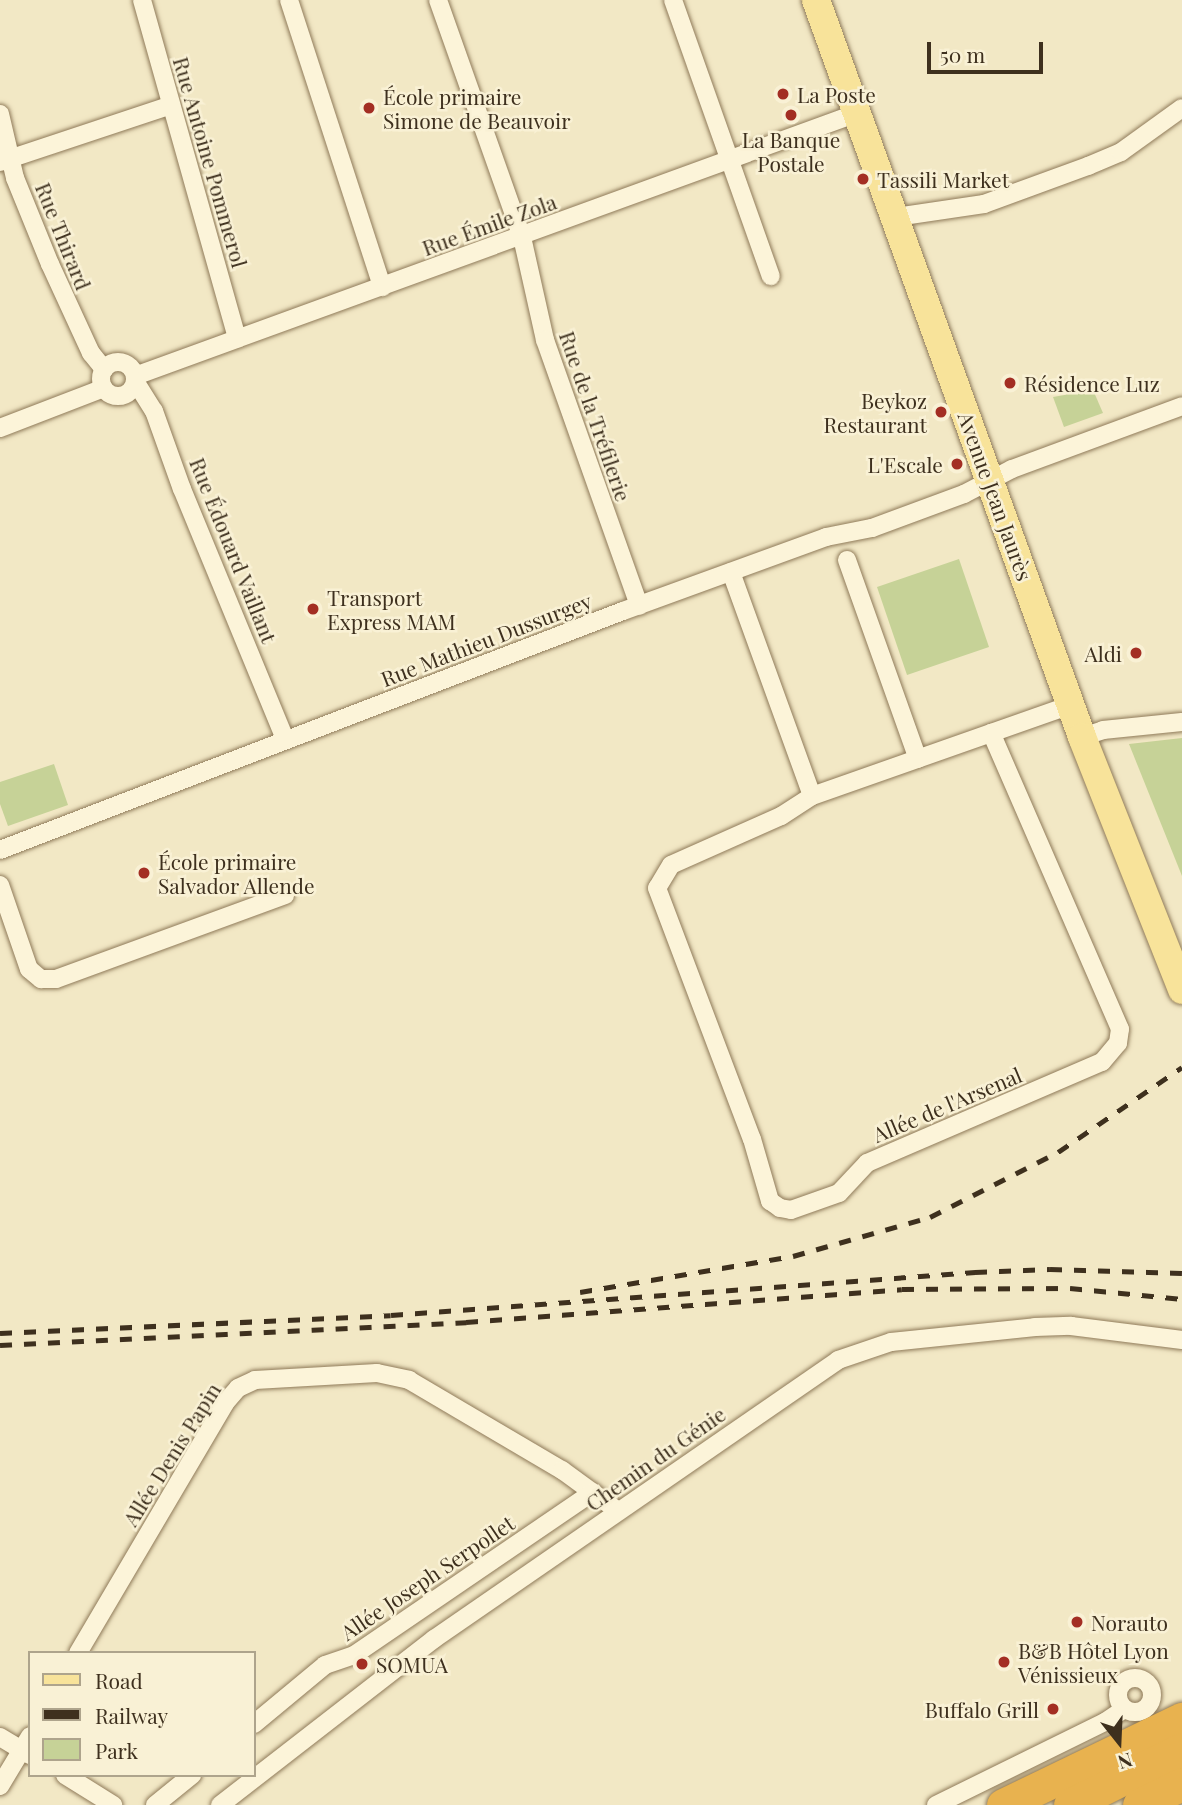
<!DOCTYPE html>
<html>
<head>
<meta charset="utf-8">
<style>
	body { margin:0 }
	#map { position:relative; width:1182px; height:1805px; overflow:hidden; background:#f2e8c5; font-family:"Playfair Display",serif }
	div>[style] { position:absolute }
	.green>* { inset:0; background:#c6d297 }
	.roads { filter:drop-shadow(0 0 2px #8f7a59) drop-shadow(0 0 2px #8f7a59) }
	.street>* { height:18px; margin:-9px; padding:0 9px; transform-origin:9px; border-radius:9px; background:#fcf4d9 }
	.street>.ring { margin:-9px; padding:0; box-sizing:content-box; background:none; border:18px solid #fcf4d9; border-radius:50% }
	.primary>* { height:28px; margin:-14px; padding:0 14px; transform-origin:14px; border-radius:14px; background:#f8e39a }
	.highway>* { height:33px; margin:-16.5px; padding:0 16.5px; transform-origin:16.5px; border-radius:16.5px; background:#e8b24f }
	.rail>* { height:4.5px; margin-top:-2.25px; transform-origin:0; background:repeating-linear-gradient(90deg,#3e301e 0 12px,transparent 0 24px) }
	.dots>* { width:19px; height:19px; translate:-50% -50%; box-sizing:border-box; border:4px solid #f9f1d5; border-radius:50% }
	span { translate:-50% -50%; white-space:nowrap; text-align:center; line-height:1.15; -webkit-text-stroke:5px #f9f1d5; paint-order:stroke }
	.poi-label { font-size:21px; color:#3e301e }
	.left { translate:0 -50%; text-align:left }
	.right { translate:-100% -50%; text-align:right }
	.street-label { font-size:21px; color:#3e301e }
	.legend { position:absolute; left:28px; top:1651px; width:228px; height:126px; box-sizing:border-box; background:#f9f1d5; border:2px solid #aea48c; margin:0; padding:9px 12px; list-style:none; font-size:21px; color:#3e301e }
	.legend li { display:flex; align-items:center; gap:14px; height:35px }
	.legend b { width:35px; border:2px solid #aea48c }
	.north { position:absolute; left:1084px; top:1707px; width:70px; height:70px; -webkit-text-stroke:5px #f9f1d5; paint-order:stroke; rotate:162deg; font-size:19px; font-weight:700; line-height:28px; text-align:center; color:#3e301e }
	.north::after { content:''; display:block; margin:auto; width:24px; height:32px; background:#3e301e; clip-path:polygon(50% 0,100% 100%,50% 72%,0 100%) }
	.scale { position:absolute; left:927px; top:42px; width:116px; height:32px; box-sizing:border-box; border:4px solid #3e301e; border-top:0; padding-left:9px; font-size:21px; line-height:24px; white-space:nowrap; color:#3e301e; -webkit-text-stroke:5px #f9f1d5; paint-order:stroke }
</style>
</head>
<body>
<div id="map">
	<div class="green">
		<i style="clip-path:polygon(1093px 390px,1103px 413px,1064px 427px,1053px 397px)"></i>
		<i style="clip-path:polygon(959px 559px,989px 647px,907px 675px,877px 587px)"></i>
		<i style="clip-path:polygon(1182px 738px,1182px 876px,1129px 744px)"></i>
		<i style="clip-path:polygon(54px 764px,68px 805px,8px 826px,0 804px,0 782px)"></i>
	</div>
	<div class="roads">
		<div class="street">
			<i style="left:142px;top:0;width:350px;rotate:74.3deg"></i>
			<i style="left:289px;top:0;width:302px;rotate:72deg"></i>
			<i style="left:438px;top:0;width:251px;rotate:70.5deg"></i>
			<i style="left:522px;top:237px;width:106px;rotate:77.4deg"></i>
			<i style="left:545px;top:340px;width:282px;rotate:70.5deg"></i>
			<i style="left:673px;top:0;width:293px;rotate:70.5deg"></i>
			<i style="left:0;top:114px;width:66px;rotate:76.8deg"></i>
			<i style="left:15px;top:178px;width:93px;rotate:67.9deg"></i>
			<i style="left:50px;top:264px;width:98px;rotate:65.3deg"></i>
			<i style="left:91px;top:353px;width:21px;rotate:51deg"></i>
			<i style="left:0;top:162px;width:180px;rotate:-18.4deg"></i>
			<i style="left:896px;top:217px;width:89px;rotate:-8.4deg"></i>
			<i style="left:984px;top:204px;width:111px;rotate:-20.1deg"></i>
			<i style="left:1088px;top:166px;width:36px;rotate:-23deg"></i>
			<i style="left:1121px;top:152px;width:75px;rotate:-35.8deg"></i>
			<i class="ring" style="left:101px;top:362px;width:16px;height:16px"></i>
			<i style="left:135px;top:376px;width:768px;rotate:-20.01deg"></i>
			<i style="left:135px;top:381px;width:36px;rotate:58deg"></i>
			<i style="left:154px;top:411px;width:83px;rotate:70.3deg"></i>
			<i style="left:182px;top:489px;width:270px;rotate:67.6deg"></i>
			<i style="left:0;top:428px;width:111px;rotate:-21deg"></i>
			<i style="left:847px;top:560px;width:211px;rotate:70.4deg"></i>
			<i style="left:731px;top:572px;width:238px;rotate:70.1deg"></i>
			<i style="left:812px;top:796px;width:37px;rotate:147deg"></i>
			<i style="left:781px;top:816px;width:120px;rotate:156deg"></i>
			<i style="left:671px;top:865px;width:27px;rotate:121deg"></i>
			<i style="left:657px;top:888px;width:268px;rotate:69.3deg"></i>
			<i style="left:752px;top:1139px;width:65px;rotate:73.8deg"></i>
			<i style="left:770px;top:1201px;width:12px;rotate:35deg"></i>
			<i style="left:780px;top:1208px;width:11px;rotate:10deg"></i>
			<i style="left:791px;top:1210px;width:51px;rotate:-19.5deg"></i>
			<i style="left:839px;top:1193px;width:41px;rotate:-47deg"></i>
			<i style="left:867px;top:1163px;width:256px;rotate:-23.3deg"></i>
			<i style="left:1102px;top:1062px;width:25px;rotate:-50deg"></i>
			<i style="left:1118px;top:1043px;width:14px;rotate:-82deg"></i>
			<i style="left:1120px;top:1029px;width:323px;rotate:-113.5deg"></i>
			<i style="left:1082px;top:737px;width:22px;rotate:-18deg"></i>
			<i style="left:1103px;top:730px;width:79px;rotate:-5.8deg"></i>
			<i style="left:812px;top:796px;width:275px;rotate:-19.4deg"></i>
			<i style="left:0;top:850px;width:667px;rotate:-20.99deg"></i>
			<i style="left:623px;top:611px;width:216px;rotate:-20deg"></i>
			<i style="left:826px;top:537px;width:47px;rotate:-11.1deg"></i>
			<i style="left:872px;top:528px;width:98px;rotate:-20.3deg"></i>
			<i style="left:964px;top:494px;width:54px;rotate:-27.5deg"></i>
			<i style="left:1012px;top:469px;width:181px;rotate:-20.3deg"></i>
			<i style="left:0;top:885px;width:89px;rotate:71deg"></i>
			<i style="left:29px;top:969px;width:16px;rotate:40deg"></i>
			<i style="left:41px;top:979px;width:15px"></i>
			<i style="left:56px;top:979px;width:244px;rotate:-20.1deg"></i>
			<i style="left:78px;top:1653px;width:290px;rotate:-59.5deg"></i>
			<i style="left:225px;top:1403px;width:20px;rotate:-49deg"></i>
			<i style="left:238px;top:1388px;width:19px;rotate:-25deg"></i>
			<i style="left:255px;top:1380px;width:122px;rotate:-3.3deg"></i>
			<i style="left:377px;top:1373px;width:33px;rotate:12deg"></i>
			<i style="left:409px;top:1380px;width:178px;rotate:30.5deg"></i>
			<i style="left:562px;top:1470px;width:69px;rotate:36.2deg"></i>
			<i class="ring" style="left:1118px;top:1678px;width:16px;height:16px"></i>
			<i style="left:254px;top:1724px;width:92px;rotate:-39.7deg"></i>
			<i style="left:325px;top:1665px;width:31px;rotate:-19deg"></i>
			<i style="left:354px;top:1655px;width:289px;rotate:-34.3deg"></i>
			<i style="left:0;top:1737px;width:35px;rotate:31deg"></i>
			<i style="left:65px;top:1775px;width:57px;rotate:32deg"></i>
			<i style="left:0;top:1786px;width:58px;rotate:-59deg"></i>
			<i style="left:155px;top:1805px;width:48px;rotate:-39deg"></i>
			<i style="left:220px;top:1805px;width:271px;rotate:-37.8deg"></i>
			<i style="left:434px;top:1639px;width:491px;rotate:-34.6deg"></i>
			<i style="left:838px;top:1360px;width:56px;rotate:-18.8deg"></i>
			<i style="left:891px;top:1342px;width:145px;rotate:-5.9deg"></i>
			<i style="left:1035px;top:1327px;width:36px;rotate:-2deg"></i>
			<i style="left:1071px;top:1326px;width:112px;rotate:7.2deg"></i>
			<i style="left:936px;top:1805px;width:188px;rotate:-26.2deg"></i>
			<i style="left:1105px;top:1722px;width:23px;rotate:-34deg"></i>
		</div>
		<div class="primary">
			<i style="left:816px;top:0;width:784px;rotate:70.15deg"></i>
			<i style="left:1082px;top:737px;width:272px;rotate:68.4deg"></i>
		</div>
		<div class="highway">
			<i style="left:1003px;top:1805px;width:199px;rotate:-25.7deg"></i>
			<i style="left:1070px;top:1805px;width:125px;rotate:-26.6deg"></i>
			<i style="left:1139px;top:1805px;width:48px;rotate:-26deg"></i>
		</div>
	</div>
	<div class="rail">
		<i style="left:580px;top:1292px;width:216px;rotate:-9.6deg"></i>
		<i style="left:793px;top:1256px;width:142px;rotate:-15.9deg"></i>
		<i style="left:930px;top:1217px;width:144px;rotate:-26.9deg"></i>
		<i style="left:1058px;top:1152px;width:150px;rotate:-34.4deg"></i>
		<i style="left:0;top:1333px;width:391px;rotate:-2.6deg"></i>
		<i style="left:391px;top:1315px;width:586px;rotate:-4.21deg"></i>
		<i style="left:975px;top:1272px;width:75px;rotate:-2.3deg"></i>
		<i style="left:1050px;top:1269px;width:132px;rotate:1.7deg"></i>
		<i style="left:0;top:1345px;width:467px;rotate:-2.8deg"></i>
		<i style="left:466px;top:1322px;width:437px;rotate:-4.3deg"></i>
		<i style="left:902px;top:1289px;width:168px;rotate:-0.3deg"></i>
		<i style="left:1070px;top:1288px;width:113px;rotate:5.6deg"></i>
	</div>
	<div class="dots">
		<i style="left:783px;top:94px;background:#a32e23"></i>
		<i style="left:369px;top:108px;background:#a32e23"></i>
		<i style="left:791px;top:115px;background:#a32e23"></i>
		<i style="left:863px;top:179px;background:#a32e23"></i>
		<i style="left:1010px;top:383px;background:#a32e23"></i>
		<i style="left:941px;top:412px;background:#a32e23"></i>
		<i style="left:957px;top:464px;background:#a32e23"></i>
		<i style="left:313px;top:609px;background:#a32e23"></i>
		<i style="left:1136px;top:653px;background:#a32e23"></i>
		<i style="left:144px;top:873px;background:#a32e23"></i>
		<i style="left:1077px;top:1622px;background:#a32e23"></i>
		<i style="left:1004px;top:1662px;background:#a32e23"></i>
		<i style="left:362px;top:1664px;background:#a32e23"></i>
		<i style="left:1053px;top:1709px;background:#a32e23"></i>
	</div>
	<div class="poi-label">
		<span class="left" style="left:797px;top:94px">La Poste</span>
		<span class="left" style="left:383px;top:108px">École primaire<br>Simone de Beauvoir</span>
		<span style="left:791px;top:151px">La Banque<br>Postale</span>
		<span class="left" style="left:877px;top:179px">Tassili Market</span>
		<span class="left" style="left:1024px;top:383px">Résidence Luz</span>
		<span class="right" style="left:927px;top:412px">Beykoz<br>Restaurant</span>
		<span class="right" style="left:943px;top:464px">L'Escale</span>
		<span class="left" style="left:327px;top:609px">Transport<br>Express MAM</span>
		<span class="right" style="left:1122px;top:653px">Aldi</span>
		<span class="left" style="left:158px;top:873px">École primaire<br>Salvador Allende</span>
		<span class="left" style="left:1091px;top:1622px">Norauto</span>
		<span class="left" style="left:1018px;top:1662px">B&amp;B Hôtel Lyon<br>Vénissieux</span>
		<span class="left" style="left:376px;top:1664px">SOMUA</span>
		<span class="right" style="left:1039px;top:1709px">Buffalo Grill</span>
	</div>
	<div class="street-label">
		<span style="left:211px;top:162px;rotate:74deg">Rue Antoine Pommerol</span>
		<span style="left:489px;top:224px;rotate:-20deg">Rue Émile Zola</span>
		<span style="left:64px;top:236px;rotate:68deg">Rue Thirard</span>
		<span style="left:596px;top:416px;rotate:71deg">Rue de la Tréfilerie</span>
		<span style="left:996px;top:496px;rotate:70deg">Avenue Jean Jaurès</span>
		<span style="left:234px;top:550px;rotate:68deg">Rue Édouard Vaillant</span>
		<span style="left:486px;top:639px;rotate:-21deg">Rue Mathieu Dussurgey</span>
		<span style="left:947px;top:1104px;rotate:-23deg">Allée de l'Arsenal</span>
		<span style="left:171px;top:1454px;rotate:-58deg">Allée Denis Papin</span>
		<span style="left:655px;top:1458px;rotate:-35deg">Chemin du Génie</span>
		<span style="left:427px;top:1577px;rotate:-34deg">Allée Joseph Serpollet</span>
	</div>
	<ul class="legend">
	<li><b style="height:9px;background:#f8e39a"></b>Road</li>
	<li><b style="height:9px;background:#3e301e"></b>Railway</li>
	<li><b style="height:19px;background:#c6d297"></b>Park</li>
	</ul>
	<div class="north">N</div>
	<div class="scale">50 m</div>
</div>
</body>
</html>
